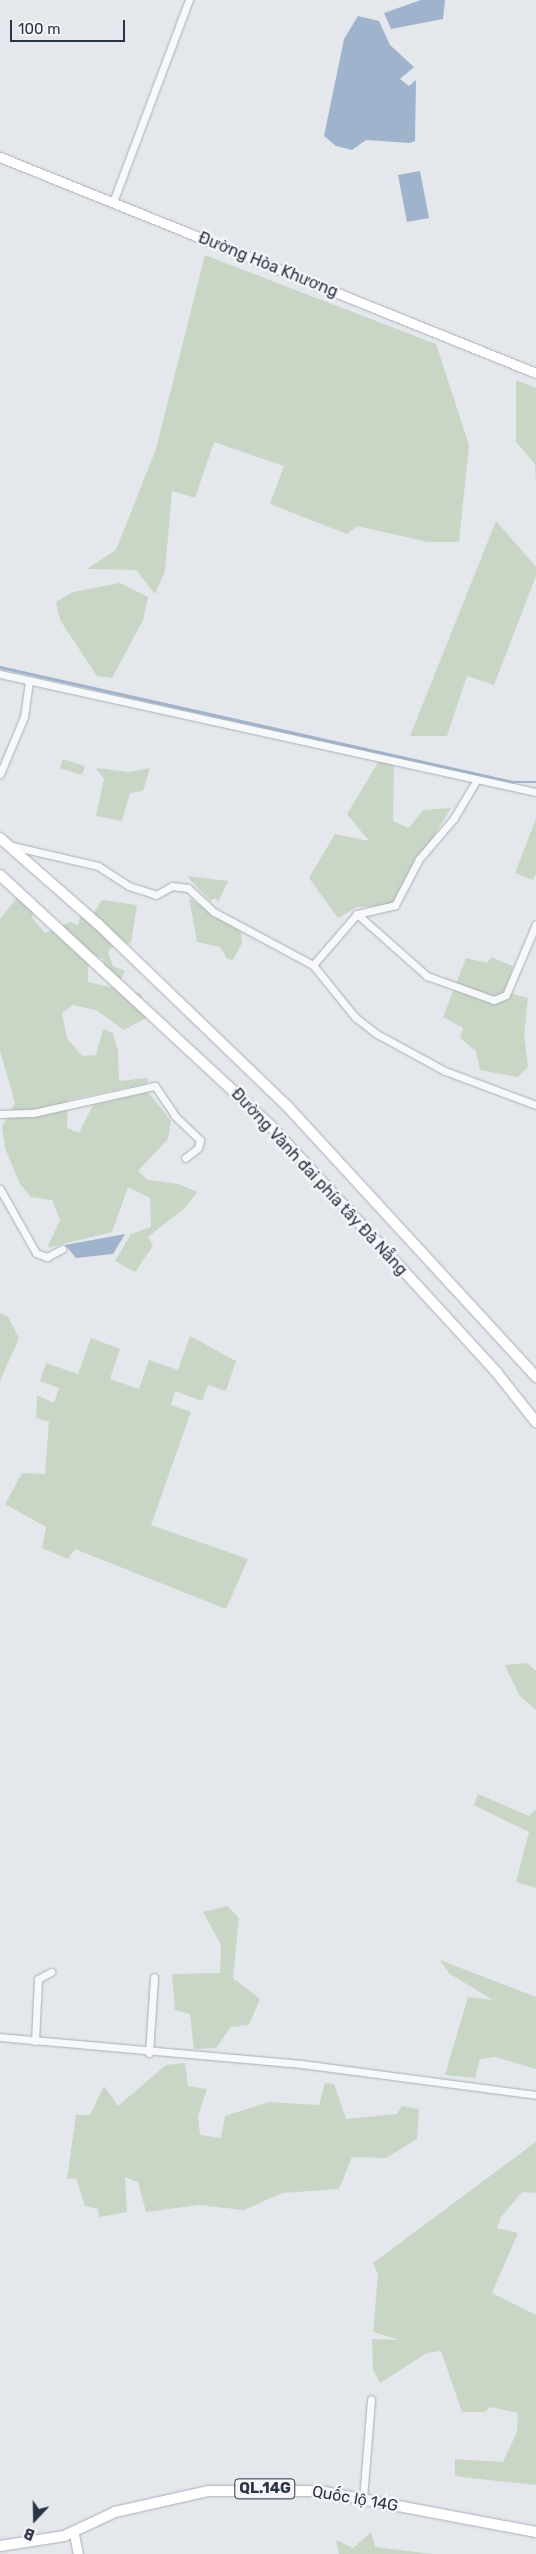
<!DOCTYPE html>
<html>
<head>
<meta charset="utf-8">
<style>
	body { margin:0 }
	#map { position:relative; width:536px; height:2554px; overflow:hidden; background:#e4e7ec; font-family:Rubik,sans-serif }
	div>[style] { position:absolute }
	.green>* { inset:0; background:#c9d6c5 }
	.water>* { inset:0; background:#9fb4cc }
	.stream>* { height:2.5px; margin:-1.25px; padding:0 1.25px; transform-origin:1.25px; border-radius:1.25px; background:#9fb4cc }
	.roads { filter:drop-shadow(0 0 1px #a9aeb7) drop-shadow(0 0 1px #a9aeb7) }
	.street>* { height:7px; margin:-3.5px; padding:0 3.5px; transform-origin:3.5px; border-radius:3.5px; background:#f7f8fa }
	.secondary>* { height:9px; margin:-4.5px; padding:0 4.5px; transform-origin:4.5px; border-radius:4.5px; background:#fff }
	.primary>* { height:10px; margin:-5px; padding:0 5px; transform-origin:5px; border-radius:5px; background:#fff }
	span { translate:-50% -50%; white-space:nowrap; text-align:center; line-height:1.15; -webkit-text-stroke:5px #f4f6f9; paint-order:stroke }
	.shield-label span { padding:1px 4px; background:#f4f6f9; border:1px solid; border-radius:4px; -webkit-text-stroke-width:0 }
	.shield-label { font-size:15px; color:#2b3445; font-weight:700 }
	.street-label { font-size:16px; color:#2b3445 }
	.north { position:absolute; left:10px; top:2494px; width:50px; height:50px; -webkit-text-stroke:4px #f4f6f9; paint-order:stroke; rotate:201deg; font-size:14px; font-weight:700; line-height:20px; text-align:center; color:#2b3445 }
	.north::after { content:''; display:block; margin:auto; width:18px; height:22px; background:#2b3445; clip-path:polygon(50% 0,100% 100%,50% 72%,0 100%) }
	.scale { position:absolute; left:10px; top:20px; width:115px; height:22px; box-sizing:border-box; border:2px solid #2b3445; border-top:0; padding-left:6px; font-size:15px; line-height:18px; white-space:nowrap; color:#2b3445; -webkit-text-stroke:4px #f4f6f9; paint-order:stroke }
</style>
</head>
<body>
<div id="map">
	<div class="green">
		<i style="clip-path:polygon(205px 255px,436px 344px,469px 445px,459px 542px,428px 542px,357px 526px,347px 534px,270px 504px,284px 466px,214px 442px,195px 498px,172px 491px,165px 571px,155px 594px,136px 570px,87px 569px,116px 550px,156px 449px)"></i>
		<i style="clip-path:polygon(516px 380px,536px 388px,536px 486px,535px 464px,516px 442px)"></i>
		<i style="clip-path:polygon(496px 521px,536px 567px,536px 576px,494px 685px,467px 676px,447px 736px,410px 736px)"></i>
		<i style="clip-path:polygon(120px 583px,148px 597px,143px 620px,112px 678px,97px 676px,60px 620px,56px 602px,73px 592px)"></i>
		<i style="clip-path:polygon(63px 759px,85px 766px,82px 775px,60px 768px)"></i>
		<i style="clip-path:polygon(379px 761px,394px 761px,393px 821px,409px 828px,423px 810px,451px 808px,391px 906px,357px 907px,338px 918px,309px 878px,335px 834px,369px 841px,347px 814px)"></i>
		<i style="clip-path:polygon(96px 768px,129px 772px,150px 768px,143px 791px,130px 793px,122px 821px,96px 816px,104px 779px)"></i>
		<i style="clip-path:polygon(536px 819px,536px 874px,533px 880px,515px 873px)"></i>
		<i style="clip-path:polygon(187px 876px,228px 881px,218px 902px,216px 898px,210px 901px)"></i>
		<i style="clip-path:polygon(19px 895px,35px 905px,32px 918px,45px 933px,70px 922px,78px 925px,83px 909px,93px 914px,102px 900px,137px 905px,131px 943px,114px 945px,108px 952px,113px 966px,125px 971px,120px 982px,106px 980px,103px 959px,96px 956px,88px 967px,88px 982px,141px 994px,148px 1017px,124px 1030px,96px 1010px,73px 1005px,62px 1013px,67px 1038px,82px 1056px,96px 1055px,103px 1029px,113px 1033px,118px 1051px,119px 1081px,147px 1078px,148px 1083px,68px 1100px,67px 1128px,79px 1133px,93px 1105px,148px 1092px,171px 1121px,168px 1139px,138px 1171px,148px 1180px,179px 1184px,197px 1192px,186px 1207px,148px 1237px,153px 1246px,135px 1272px,115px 1261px,131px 1234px,151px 1227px,150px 1198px,128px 1187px,112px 1232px,47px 1248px,60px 1220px,52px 1200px,31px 1197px,20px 1184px,5px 1148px,2px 1127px,15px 1103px,0 1051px,0 919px)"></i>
		<i style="clip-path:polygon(189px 898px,241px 932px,242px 943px,233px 960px,227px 959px,220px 947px,197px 942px)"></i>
		<i style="clip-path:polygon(491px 957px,513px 966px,505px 992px,528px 998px,524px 1036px,528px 1067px,518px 1077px,480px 1070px,476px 1051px,460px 1038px,463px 1028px,443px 1017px,466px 958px,487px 963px)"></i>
		<i style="clip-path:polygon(0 1313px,8px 1317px,19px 1338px,0 1381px)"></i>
		<i style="clip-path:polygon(190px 1336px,236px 1361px,226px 1391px,208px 1385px,202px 1401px,175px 1391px,171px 1405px,191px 1412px,151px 1525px,248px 1559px,226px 1609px,75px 1549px,68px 1559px,42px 1548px,46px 1527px,5px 1504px,22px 1473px,45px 1474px,49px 1422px,36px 1418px,37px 1395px,54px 1403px,59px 1388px,40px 1381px,46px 1363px,78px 1374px,91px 1338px,120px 1349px,110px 1379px,139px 1389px,149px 1360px,178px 1370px)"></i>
		<i style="clip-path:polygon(527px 1663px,536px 1671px,536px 1710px,519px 1695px,505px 1665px)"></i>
		<i style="clip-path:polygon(478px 1794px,529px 1816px,536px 1809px,536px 1888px,516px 1882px,529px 1832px,474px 1805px)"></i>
		<i style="clip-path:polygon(227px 1906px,239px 1918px,233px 1978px,260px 1999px,249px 2025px,231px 2027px,216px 2048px,194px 2049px,190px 2014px,175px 2010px,172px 1974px,220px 1973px,221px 1945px,203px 1912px)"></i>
		<i style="clip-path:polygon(440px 1960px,536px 1997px,536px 2069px,495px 2057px,480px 2059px,475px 2078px,445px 2075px,468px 1997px,493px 2000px,450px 1974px)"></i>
		<i style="clip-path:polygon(185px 2063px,188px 2086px,207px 2089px,198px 2116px,200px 2135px,221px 2138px,225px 2116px,269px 2102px,319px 2105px,325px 2083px,334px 2084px,346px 2119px,397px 2114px,402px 2106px,419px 2109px,417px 2139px,386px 2158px,352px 2157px,339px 2189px,282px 2193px,244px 2210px,199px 2205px,146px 2212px,138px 2182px,125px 2177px,127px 2212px,99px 2217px,98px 2209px,85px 2206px,76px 2178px,67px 2179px,76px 2115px,90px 2115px,104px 2086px,118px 2106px,166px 2065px)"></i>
		<i style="clip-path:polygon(536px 2142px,536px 2193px,522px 2192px,501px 2217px,497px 2228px,518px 2233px,492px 2293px,536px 2315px,536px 2485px,462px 2477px,455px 2476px,455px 2459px,503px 2462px,517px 2432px,518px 2413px,490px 2407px,485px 2412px,462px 2412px,441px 2351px,427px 2353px,380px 2383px,373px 2370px,372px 2339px,400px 2340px,373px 2332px,378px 2274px,373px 2263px)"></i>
		<i style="clip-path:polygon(371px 2532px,375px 2547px,432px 2554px,339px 2554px,336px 2540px,353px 2548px)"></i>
	</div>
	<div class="water">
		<i style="clip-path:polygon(421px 0,445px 0,443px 19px,391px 29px,384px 13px)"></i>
		<i style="clip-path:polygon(358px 16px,379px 21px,390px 45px,414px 67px,400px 79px,409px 86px,416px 80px,415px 141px,410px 143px,366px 140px,352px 150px,336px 146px,324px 136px,344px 39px)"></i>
		<i style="clip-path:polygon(420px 171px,429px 218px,407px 222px,398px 175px)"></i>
		<i style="clip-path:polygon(125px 1234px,113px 1254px,76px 1258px,65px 1245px)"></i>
	</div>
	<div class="stream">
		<i style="left:0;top:667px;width:526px;rotate:12.64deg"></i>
		<i style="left:513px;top:782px;width:23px"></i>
	</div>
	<div class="roads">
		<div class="street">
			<i style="left:113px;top:202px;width:216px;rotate:-69.4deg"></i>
			<i style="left:0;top:674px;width:549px;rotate:12.42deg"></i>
			<i style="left:0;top:774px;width:62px;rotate:-67.2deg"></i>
			<i style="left:24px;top:717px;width:37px;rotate:-82deg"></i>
			<i style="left:12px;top:846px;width:88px;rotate:13.1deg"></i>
			<i style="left:98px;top:866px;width:37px;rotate:33deg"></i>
			<i style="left:129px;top:886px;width:28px;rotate:18deg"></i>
			<i style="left:156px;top:895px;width:18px;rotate:-29deg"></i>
			<i style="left:172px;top:886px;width:16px;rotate:7deg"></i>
			<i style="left:188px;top:888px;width:35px;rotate:43deg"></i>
			<i style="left:214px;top:912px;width:112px;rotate:28.2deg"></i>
			<i style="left:313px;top:965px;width:67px;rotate:51.1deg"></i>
			<i style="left:355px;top:1017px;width:28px;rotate:38deg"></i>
			<i style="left:377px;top:1034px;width:77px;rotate:28.6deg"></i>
			<i style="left:445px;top:1071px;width:97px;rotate:20.5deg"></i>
			<i style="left:357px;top:914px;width:94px;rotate:41.5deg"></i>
			<i style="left:427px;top:976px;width:71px;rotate:19.7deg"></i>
			<i style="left:494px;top:1000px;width:13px;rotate:-23deg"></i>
			<i style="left:506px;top:995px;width:77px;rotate:-67.1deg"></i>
			<i style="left:313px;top:965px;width:67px;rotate:-49.2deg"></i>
			<i style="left:357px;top:914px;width:39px;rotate:-13deg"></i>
			<i style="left:395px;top:905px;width:52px;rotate:-62.4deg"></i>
			<i style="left:419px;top:859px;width:54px;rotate:-49.5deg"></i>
			<i style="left:454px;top:818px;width:43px;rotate:-59.3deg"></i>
			<i style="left:0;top:1114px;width:33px;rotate:-2deg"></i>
			<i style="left:33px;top:1113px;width:125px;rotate:-12.5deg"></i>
			<i style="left:155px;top:1086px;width:36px;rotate:56deg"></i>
			<i style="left:175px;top:1116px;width:35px;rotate:44deg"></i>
			<i style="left:200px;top:1140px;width:8px;rotate:104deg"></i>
			<i style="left:198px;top:1148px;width:16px;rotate:142deg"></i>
			<i style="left:0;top:1189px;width:73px;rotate:60.6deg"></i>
			<i style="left:36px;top:1253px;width:12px;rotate:20deg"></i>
			<i style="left:47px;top:1257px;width:17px;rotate:-28deg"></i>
			<i style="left:0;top:2037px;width:302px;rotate:5.1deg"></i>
			<i style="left:301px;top:2064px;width:237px;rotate:7.5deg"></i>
			<i style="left:35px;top:2041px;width:62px;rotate:-87.2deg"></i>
			<i style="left:38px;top:1979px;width:15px;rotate:-28deg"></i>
			<i style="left:149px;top:2053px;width:76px;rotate:-86.2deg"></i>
			<i style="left:363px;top:2499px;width:100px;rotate:-85.4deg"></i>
		</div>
		<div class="secondary">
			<i style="left:0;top:157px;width:578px;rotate:21.95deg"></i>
			<i style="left:74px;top:2534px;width:20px;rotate:79deg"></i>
		</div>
		<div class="primary">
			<i style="left:0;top:838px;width:130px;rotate:41.3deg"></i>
			<i style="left:98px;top:924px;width:264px;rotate:43.9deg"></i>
			<i style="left:288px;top:1107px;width:367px;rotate:47.4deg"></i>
			<i style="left:0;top:875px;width:368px;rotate:42.8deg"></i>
			<i style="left:270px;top:1125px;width:336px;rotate:47.5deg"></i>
			<i style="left:497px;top:1373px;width:63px;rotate:51.5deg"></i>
			<i style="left:0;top:2546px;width:65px;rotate:-8.9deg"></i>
			<i style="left:64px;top:2536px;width:56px;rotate:-25.2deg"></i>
			<i style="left:115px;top:2512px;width:95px;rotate:-12.7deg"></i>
			<i style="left:208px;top:2491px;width:111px"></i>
			<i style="left:319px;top:2491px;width:221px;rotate:10.7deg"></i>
		</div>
	</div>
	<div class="shield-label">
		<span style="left:265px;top:2489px">QL.14G</span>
	</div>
	<div class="street-label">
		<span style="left:268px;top:265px;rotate:22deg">Đường Hòa Khương</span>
		<span style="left:319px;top:1182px;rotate:47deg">Đường Vành đai phía tây Đà Nẵng</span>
		<span style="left:355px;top:2499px;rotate:10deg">Quốc lộ 14G</span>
	</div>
	<div class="north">B</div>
	<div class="scale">100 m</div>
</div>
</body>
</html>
